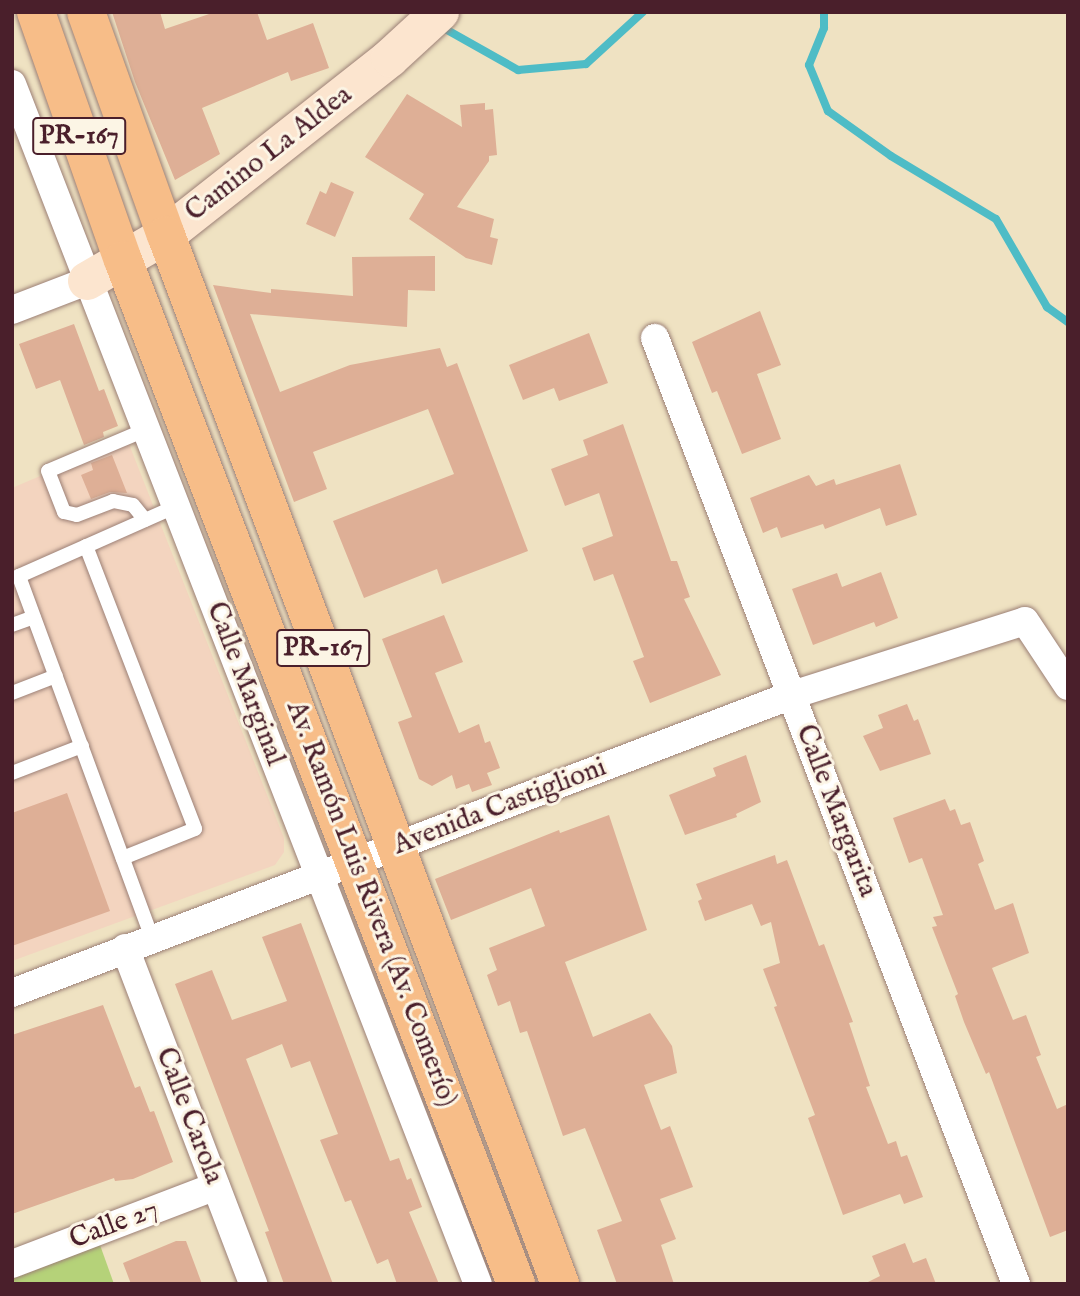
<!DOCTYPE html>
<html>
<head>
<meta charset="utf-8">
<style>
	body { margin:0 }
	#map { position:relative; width:1080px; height:1296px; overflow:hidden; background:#efe2c2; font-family:"IM FELL English",serif }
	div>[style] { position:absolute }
	.built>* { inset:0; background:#f3d4bf }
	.green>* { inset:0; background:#b5d279 }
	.stream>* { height:8px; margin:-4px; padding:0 4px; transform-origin:4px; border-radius:4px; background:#4ebcc6 }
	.building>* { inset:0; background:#deaf96 }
	.roads { filter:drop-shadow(0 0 2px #9c8076) drop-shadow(0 0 2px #9c8076) }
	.lane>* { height:14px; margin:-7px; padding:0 7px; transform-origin:7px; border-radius:7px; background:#fff }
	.street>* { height:28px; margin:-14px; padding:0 14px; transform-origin:14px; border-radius:14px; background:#fff }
	.secondary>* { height:38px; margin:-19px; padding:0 19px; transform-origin:19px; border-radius:19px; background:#fce5cf }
	.primary>* { height:38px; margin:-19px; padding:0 19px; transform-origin:19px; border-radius:19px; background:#f7bd88 }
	span { translate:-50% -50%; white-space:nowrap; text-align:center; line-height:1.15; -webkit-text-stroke:6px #fcf5e5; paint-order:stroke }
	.shield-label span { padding:2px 5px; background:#fcf5e5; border:2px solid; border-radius:5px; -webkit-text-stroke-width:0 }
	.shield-label { font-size:26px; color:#4a1f2b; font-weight:700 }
	.street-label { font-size:28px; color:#4a1f2b }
	.frame { position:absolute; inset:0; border:14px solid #4a1f2b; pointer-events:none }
</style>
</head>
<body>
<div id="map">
	<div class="built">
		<i style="clip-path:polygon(127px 439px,284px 838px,284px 852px,275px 865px,12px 961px,12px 488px)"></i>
	</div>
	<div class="green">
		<i style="clip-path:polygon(100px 1245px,114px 1284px,12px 1284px,12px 1279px)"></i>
	</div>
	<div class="stream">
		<i style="left:824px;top:12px;width:16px;rotate:90deg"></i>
		<i style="left:824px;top:28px;width:40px;rotate:112deg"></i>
		<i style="left:809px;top:65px;width:50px;rotate:67.6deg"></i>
		<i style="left:828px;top:111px;width:77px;rotate:35.5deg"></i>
		<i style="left:891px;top:156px;width:122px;rotate:31deg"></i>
		<i style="left:996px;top:219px;width:102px;rotate:59.9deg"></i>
		<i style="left:1047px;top:307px;width:26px;rotate:36deg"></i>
		<i style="left:440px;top:26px;width:90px;rotate:29.4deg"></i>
		<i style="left:518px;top:70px;width:68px;rotate:-5deg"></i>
		<i style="left:586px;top:64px;width:77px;rotate:-42.4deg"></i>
	</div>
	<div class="building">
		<i style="clip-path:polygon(112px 12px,160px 12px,165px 29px,215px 12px,257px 12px,267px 40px,313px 23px,329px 68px,291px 81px,288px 72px,202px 108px,220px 154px,175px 180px,135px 82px)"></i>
		<i style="clip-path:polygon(407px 94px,462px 127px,460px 105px,485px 103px,485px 110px,493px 109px,497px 155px,489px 156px,489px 161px,457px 207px,494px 219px,490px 237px,498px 239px,492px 265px,466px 258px,409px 219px,424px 194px,365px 157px)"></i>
		<i style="clip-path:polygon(331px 182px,354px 192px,335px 237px,306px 224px,320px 191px,326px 194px)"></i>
		<i style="clip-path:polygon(435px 256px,435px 291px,408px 290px,407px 327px,250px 314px,280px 392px,350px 365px,440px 348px,447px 367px,457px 363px,528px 551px,442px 584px,437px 569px,364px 598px,333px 521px,454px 474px,428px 409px,313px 452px,327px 489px,294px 502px,213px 285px,271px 293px,271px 289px,353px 296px,352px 257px)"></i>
		<i style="clip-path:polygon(760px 311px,781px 365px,757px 374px,781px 439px,742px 454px,717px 391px,712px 393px,692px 342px)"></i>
		<i style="clip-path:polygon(74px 324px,99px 391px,104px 389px,118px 426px,103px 432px,104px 437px,84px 445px,60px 380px,36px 389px,19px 344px)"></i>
		<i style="clip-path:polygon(589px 333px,608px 383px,559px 401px,554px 388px,523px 400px,509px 365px)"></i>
		<i style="clip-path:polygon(623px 424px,671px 561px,677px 561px,690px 597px,684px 599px,721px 675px,650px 703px,633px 661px,644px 657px,613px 574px,594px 581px,582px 548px,613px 536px,599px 493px,565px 506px,551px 469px,588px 455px,583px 440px)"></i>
		<i style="clip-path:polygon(112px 455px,127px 493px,110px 492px,91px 499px,81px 475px,93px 470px,91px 463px)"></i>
		<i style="clip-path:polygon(900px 464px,917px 515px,886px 526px,880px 508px,825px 529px,823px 524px,781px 538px,777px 527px,763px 533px,750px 498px,809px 475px,816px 486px,834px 479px,836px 485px)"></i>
		<i style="clip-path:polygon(881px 572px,898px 618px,876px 627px,874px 622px,813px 645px,792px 589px,837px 573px,842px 587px)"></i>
		<i style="clip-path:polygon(444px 615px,463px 662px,435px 673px,459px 733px,479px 724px,485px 743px,490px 741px,500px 768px,487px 773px,492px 785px,472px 792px,469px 784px,456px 789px,452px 775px,432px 786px,419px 779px,398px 722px,412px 717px,382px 639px)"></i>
		<i style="clip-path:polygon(907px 704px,914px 721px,918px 719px,931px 754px,880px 771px,863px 736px,883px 728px,878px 715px)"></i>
		<i style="clip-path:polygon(746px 755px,761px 802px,736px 814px,737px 817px,685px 835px,669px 795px,716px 776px,713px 768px)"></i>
		<i style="clip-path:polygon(67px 793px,110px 911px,12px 946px,12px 813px)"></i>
		<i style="clip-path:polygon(945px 799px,950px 811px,955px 809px,961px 825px,970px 822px,984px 861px,978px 864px,995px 910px,1013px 903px,1029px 953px,992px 968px,1013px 1020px,1026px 1015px,1041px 1055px,1036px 1057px,1057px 1109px,1068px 1104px,1068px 1230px,1050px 1237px,989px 1072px,986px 1074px,964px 1022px,955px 996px,958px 994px,932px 927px,937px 926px,933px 917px,943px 915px,922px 858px,909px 863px,893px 818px)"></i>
		<i style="clip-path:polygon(609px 815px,647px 930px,565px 962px,593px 1037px,650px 1013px,672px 1046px,677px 1073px,644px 1085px,661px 1130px,670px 1126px,693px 1187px,660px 1199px,676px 1239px,661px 1245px,674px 1284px,617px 1284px,597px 1230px,622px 1221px,585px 1128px,563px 1136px,527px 1031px,520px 1033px,510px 1001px,498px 1006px,487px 975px,497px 970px,489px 948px,545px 926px,531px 888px,451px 920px,435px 879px,559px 830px,560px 833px)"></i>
		<i style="clip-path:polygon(775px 855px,777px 864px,787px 860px,819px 946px,824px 944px,853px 1022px,849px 1023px,870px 1086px,866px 1087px,888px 1144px,896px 1141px,901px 1157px,907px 1155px,923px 1197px,904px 1204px,900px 1194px,843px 1215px,808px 1118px,815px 1115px,774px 1007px,777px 1006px,763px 969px,780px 963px,771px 922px,761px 926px,752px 904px,705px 921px,698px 901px,702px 899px,696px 884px)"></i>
		<i style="clip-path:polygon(301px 923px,390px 1161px,399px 1158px,407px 1180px,411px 1178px,422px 1207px,409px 1212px,439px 1284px,397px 1284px,388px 1259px,377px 1264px,351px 1200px,345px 1202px,320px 1140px,338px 1134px,310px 1061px,291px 1068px,282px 1044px,246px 1059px,333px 1284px,284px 1284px,265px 1232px,269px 1231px,175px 984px,212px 970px,232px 1020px,287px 1001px,262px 937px)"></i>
		<i style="clip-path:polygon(103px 1005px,135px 1088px,140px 1086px,150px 1112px,154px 1111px,173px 1162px,133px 1179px,115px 1181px,114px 1178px,12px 1214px,12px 1035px)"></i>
		<i style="clip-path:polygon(176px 1241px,186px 1241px,202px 1284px,131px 1284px,123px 1263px)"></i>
		<i style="clip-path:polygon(905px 1243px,913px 1263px,926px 1258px,936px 1284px,864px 1284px,880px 1276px,872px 1256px)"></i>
	</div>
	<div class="roads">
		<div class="lane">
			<i style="left:145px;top:430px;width:105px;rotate:157.1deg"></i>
			<i style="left:48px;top:471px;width:44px;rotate:68.7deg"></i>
			<i style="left:64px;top:512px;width:13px;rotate:13deg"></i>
			<i style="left:77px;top:515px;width:39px;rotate:-21deg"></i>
			<i style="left:113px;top:501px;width:20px;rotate:11deg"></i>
			<i style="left:133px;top:505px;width:19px;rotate:51deg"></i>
			<i style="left:86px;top:546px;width:303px;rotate:68.9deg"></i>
			<i style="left:195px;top:829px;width:78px;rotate:158.1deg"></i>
			<i style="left:12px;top:625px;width:23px;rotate:-20deg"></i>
			<i style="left:12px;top:693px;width:47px;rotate:-21.1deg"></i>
			<i style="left:12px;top:773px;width:75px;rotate:-21.1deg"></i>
			<i style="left:152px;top:938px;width:386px;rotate:-110.2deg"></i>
			<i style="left:19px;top:576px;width:171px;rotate:-23.9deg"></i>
		</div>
		<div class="street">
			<i style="left:12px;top:84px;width:1287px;rotate:68.78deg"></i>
			<i style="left:12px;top:310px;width:80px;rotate:-21.1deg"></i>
			<i style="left:655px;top:338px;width:1013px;rotate:69.11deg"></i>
			<i style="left:125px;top:948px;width:360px;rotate:69.1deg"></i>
			<i style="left:12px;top:993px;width:835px;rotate:-20.91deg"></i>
			<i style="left:792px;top:695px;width:244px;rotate:-17.6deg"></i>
			<i style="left:1025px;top:621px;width:78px;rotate:56.5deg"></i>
			<i style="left:12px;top:1264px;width:218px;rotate:-20.9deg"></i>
		</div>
		<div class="secondary">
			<i style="left:87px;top:281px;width:91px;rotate:-30.2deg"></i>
			<i style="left:166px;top:235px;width:285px;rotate:-38.3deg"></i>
			<i style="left:390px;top:58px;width:68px;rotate:-42.6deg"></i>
		</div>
		<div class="primary">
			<i style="left:36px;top:12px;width:263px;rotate:70.7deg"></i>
			<i style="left:123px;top:260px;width:1097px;rotate:69deg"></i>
			<i style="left:86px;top:12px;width:237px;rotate:70.3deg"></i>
			<i style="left:166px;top:235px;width:1121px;rotate:69.41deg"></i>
		</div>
	</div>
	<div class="shield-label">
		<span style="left:79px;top:136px">PR-167</span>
		<span style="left:323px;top:648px">PR-167</span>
	</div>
	<div class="street-label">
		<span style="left:269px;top:154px;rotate:-38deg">Camino La Aldea</span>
		<span style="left:245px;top:684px;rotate:69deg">Calle Marginal</span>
		<span style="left:500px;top:807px;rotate:-21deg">Avenida Castiglioni</span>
		<span style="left:836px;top:811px;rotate:69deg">Calle Margarita</span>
		<span style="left:371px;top:904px;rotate:69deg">Av. Ramón Luis Rivera (Av. Comerío)</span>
		<span style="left:189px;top:1116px;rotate:69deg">Calle Carola</span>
		<span style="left:114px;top:1225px;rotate:-21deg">Calle 27</span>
	</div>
	<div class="frame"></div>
</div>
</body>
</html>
